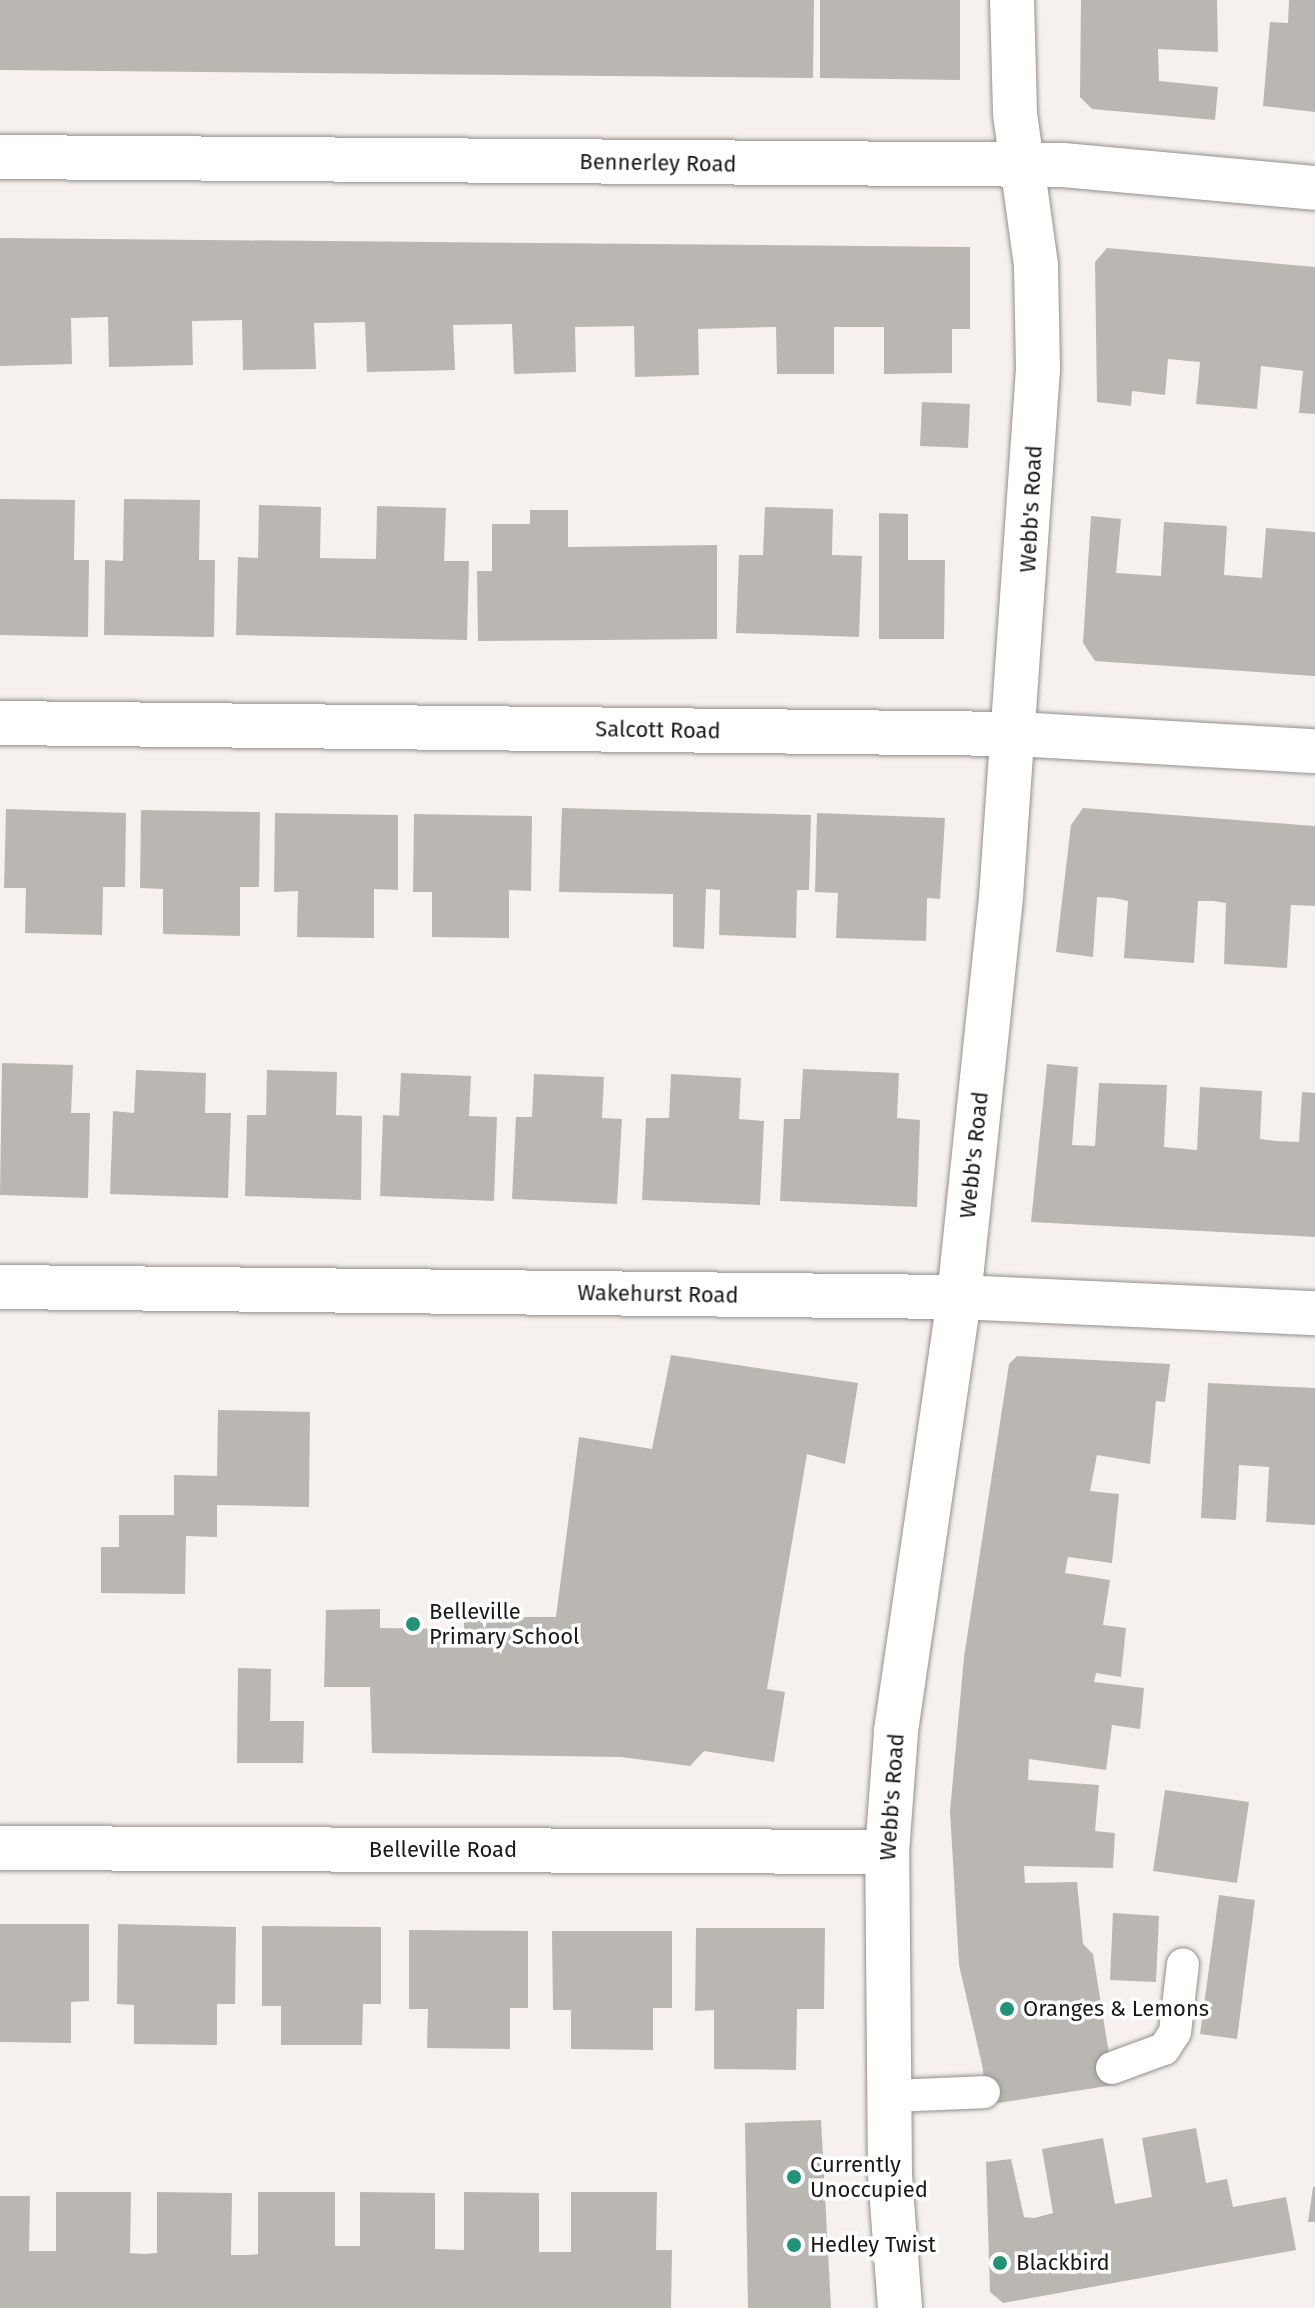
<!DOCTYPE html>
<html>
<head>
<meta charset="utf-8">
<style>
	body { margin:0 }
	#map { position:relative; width:1315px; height:2308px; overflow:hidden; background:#f6f1ee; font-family:"Fira Sans",sans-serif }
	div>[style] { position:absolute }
	.building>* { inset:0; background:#bab7b2 }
	.roads { filter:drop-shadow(0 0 2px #948f8d) drop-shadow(0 0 2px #948f8d) }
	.lane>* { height:32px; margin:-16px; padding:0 16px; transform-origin:16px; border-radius:16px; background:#fff }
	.street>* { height:44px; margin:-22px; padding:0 22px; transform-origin:22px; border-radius:22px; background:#fff }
	.dots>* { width:22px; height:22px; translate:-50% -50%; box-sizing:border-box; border:4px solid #fff; border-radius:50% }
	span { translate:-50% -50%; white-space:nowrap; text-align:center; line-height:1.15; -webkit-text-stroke:7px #fff; paint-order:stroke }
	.street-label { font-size:22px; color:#1b1918 }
	.poi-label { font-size:22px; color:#1b1918 }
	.left { translate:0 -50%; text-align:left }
</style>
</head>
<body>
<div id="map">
	<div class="building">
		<i style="clip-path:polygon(0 0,814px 0,813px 78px,0 70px)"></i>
		<i style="clip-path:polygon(820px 0,960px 0,960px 80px,820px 78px)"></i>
		<i style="clip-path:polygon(1081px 0,1217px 0,1218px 52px,1158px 49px,1159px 81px,1218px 87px,1215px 120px,1092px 109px,1080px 97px)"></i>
		<i style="clip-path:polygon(1289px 0,1315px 0,1315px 112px,1263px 106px,1270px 22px,1288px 23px)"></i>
		<i style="clip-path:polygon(0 238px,970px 247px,970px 329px,952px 329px,952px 373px,884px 374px,884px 327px,834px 327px,834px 374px,777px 374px,776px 327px,698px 329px,699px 375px,635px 377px,634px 326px,575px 327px,576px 372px,514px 374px,512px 324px,453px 325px,455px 370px,367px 372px,365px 322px,314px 323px,316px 369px,243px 370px,242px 320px,192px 321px,193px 365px,109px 367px,108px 317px,71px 318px,72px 364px,0 366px)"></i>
		<i style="clip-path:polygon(1107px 248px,1315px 267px,1315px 414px,1299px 413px,1303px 371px,1261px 366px,1257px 409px,1196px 404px,1200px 362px,1168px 359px,1165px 395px,1132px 391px,1131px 406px,1097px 402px,1095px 262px)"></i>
		<i style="clip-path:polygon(922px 402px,970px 404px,968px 448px,920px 446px)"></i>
		<i style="clip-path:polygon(0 499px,75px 500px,74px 560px,89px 560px,88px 637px,0 635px)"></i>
		<i style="clip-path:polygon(124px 499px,200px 500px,199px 560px,215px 560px,214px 637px,104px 635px,105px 560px,123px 561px)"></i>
		<i style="clip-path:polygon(259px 505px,321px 507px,320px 558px,376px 559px,377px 506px,446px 508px,444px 561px,469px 561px,467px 640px,236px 635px,238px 557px,258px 558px)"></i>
		<i style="clip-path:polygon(765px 507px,833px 509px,832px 555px,862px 556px,859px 637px,736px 633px,739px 555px,763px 555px)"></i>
		<i style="clip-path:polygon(530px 510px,568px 510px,568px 547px,717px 545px,717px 639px,478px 641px,477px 571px,492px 571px,492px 524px,530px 524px)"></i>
		<i style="clip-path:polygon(879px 513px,908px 514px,908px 560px,945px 560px,944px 639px,879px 639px)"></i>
		<i style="clip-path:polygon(1091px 516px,1121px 519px,1116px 573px,1161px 576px,1164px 522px,1227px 526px,1224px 575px,1262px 578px,1266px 528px,1315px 532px,1315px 676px,1095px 661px,1083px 643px)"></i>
		<i style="clip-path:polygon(562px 808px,811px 815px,809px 890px,797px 890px,796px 938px,719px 935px,720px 890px,706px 889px,704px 949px,673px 947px,673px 894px,559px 892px)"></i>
		<i style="clip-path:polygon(1083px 808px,1315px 826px,1315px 906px,1291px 905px,1287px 968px,1224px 964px,1226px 903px,1213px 901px,1198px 901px,1194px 963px,1124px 958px,1128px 901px,1114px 898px,1097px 897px,1093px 957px,1056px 952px,1071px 825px)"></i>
		<i style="clip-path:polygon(6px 809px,126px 813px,125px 887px,103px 887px,102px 935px,25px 933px,26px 888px,4px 888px)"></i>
		<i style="clip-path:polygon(141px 810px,260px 812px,259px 887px,240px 887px,240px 936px,163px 934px,163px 889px,140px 888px)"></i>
		<i style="clip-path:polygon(275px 813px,398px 815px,398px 890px,374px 889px,374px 938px,297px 937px,298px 891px,274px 892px)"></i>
		<i style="clip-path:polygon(817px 813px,945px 818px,940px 899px,927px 898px,926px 941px,836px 938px,838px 893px,815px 892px)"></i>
		<i style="clip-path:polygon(414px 814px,532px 816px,531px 891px,509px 890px,509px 938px,432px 937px,432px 892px,413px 892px)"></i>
		<i style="clip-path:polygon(2px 1063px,73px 1065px,71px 1113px,90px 1113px,88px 1198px,0 1195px)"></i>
		<i style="clip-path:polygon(1047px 1064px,1078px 1067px,1072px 1145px,1095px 1146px,1099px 1083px,1167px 1085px,1164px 1147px,1197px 1150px,1200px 1087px,1262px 1091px,1260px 1139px,1276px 1141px,1299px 1142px,1302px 1092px,1315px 1093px,1315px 1237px,1031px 1222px)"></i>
		<i style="clip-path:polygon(803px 1069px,899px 1073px,897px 1118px,920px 1120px,917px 1207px,780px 1201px,784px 1119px,800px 1119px)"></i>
		<i style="clip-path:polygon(136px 1070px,206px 1073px,205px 1113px,231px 1113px,228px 1198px,110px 1194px,113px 1111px,134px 1113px)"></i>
		<i style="clip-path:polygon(267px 1070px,337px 1072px,336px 1115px,362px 1116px,361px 1200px,245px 1196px,247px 1115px,266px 1115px)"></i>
		<i style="clip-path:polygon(401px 1073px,471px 1076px,469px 1116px,497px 1117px,494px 1201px,380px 1196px,383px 1115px,399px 1116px)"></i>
		<i style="clip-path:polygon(534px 1074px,604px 1077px,602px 1118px,622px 1119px,617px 1204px,512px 1199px,516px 1117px,532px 1117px)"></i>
		<i style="clip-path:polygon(671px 1074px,741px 1078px,739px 1119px,764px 1121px,760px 1205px,642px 1200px,646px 1118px,669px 1118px)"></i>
		<i style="clip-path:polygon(671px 1355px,858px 1383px,845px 1464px,807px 1454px,767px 1689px,785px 1692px,774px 1762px,704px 1751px,690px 1766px,621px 1757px,372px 1753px,370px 1687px,324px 1687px,326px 1610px,380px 1609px,380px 1628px,464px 1629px,464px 1617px,556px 1617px,579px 1437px,652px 1449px)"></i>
		<i style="clip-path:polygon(1017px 1356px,1170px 1364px,1165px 1402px,1156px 1401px,1150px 1464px,1097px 1455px,1090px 1491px,1119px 1494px,1112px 1563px,1068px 1557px,1065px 1573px,1110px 1580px,1103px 1625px,1126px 1628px,1121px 1677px,1096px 1673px,1094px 1682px,1144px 1688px,1140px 1729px,1112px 1725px,1106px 1770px,1029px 1759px,1028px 1780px,1099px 1785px,1095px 1831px,1115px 1833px,1113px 1868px,1024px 1866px,1025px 1883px,1077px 1882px,1083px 1944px,1093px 1954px,1114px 2085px,985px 2105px,983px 2069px,959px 1965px,950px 1811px,964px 1657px,1009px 1364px)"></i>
		<i style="clip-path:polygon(1208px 1383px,1315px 1388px,1315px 1525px,1266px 1522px,1269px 1467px,1239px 1465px,1236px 1520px,1201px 1518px)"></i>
		<i style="clip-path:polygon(218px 1410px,310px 1412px,309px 1507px,217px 1505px,217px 1537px,186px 1536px,185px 1594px,101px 1593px,101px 1547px,119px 1547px,119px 1515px,174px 1515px,174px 1475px,217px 1476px)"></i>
		<i style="clip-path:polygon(238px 1668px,271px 1669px,270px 1721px,304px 1721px,303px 1763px,237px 1763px)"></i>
		<i style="clip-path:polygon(1165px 1790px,1249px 1802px,1237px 1883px,1153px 1871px)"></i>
		<i style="clip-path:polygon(1219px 1895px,1255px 1900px,1237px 2039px,1200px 2034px)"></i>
		<i style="clip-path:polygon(1113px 1913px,1159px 1916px,1156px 1982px,1110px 1980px)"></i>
		<i style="clip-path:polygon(0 1924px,89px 1924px,89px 2001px,71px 2002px,71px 2043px,0 2042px)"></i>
		<i style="clip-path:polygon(118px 1924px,236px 1927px,235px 2004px,217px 2004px,217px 2045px,134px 2044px,134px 2005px,117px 2004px)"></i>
		<i style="clip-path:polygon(262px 1926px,381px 1927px,381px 2004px,363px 2004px,362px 2045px,281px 2045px,281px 2006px,262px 2006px)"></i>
		<i style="clip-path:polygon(696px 1928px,825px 1928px,824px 2009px,797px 2009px,796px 2070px,714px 2069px,714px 2010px,695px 2011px)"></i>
		<i style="clip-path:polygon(409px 1930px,528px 1931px,528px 2008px,510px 2008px,510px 2049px,427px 2048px,428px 2009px,409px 2009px)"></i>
		<i style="clip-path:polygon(552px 1931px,672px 1931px,672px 2008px,653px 2008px,653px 2050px,571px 2049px,571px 2010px,553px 2010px)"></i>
		<i style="clip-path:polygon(821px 2120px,831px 2308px,748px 2308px,745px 2123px)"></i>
		<i style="clip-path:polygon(1196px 2128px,1206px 2183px,1227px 2179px,1233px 2207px,1286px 2197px,1296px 2250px,1003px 2303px,990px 2292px,986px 2162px,1011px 2159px,1024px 2217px,1034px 2218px,1053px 2213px,1042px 2149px,1103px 2138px,1115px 2204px,1152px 2197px,1142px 2138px)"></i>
		<i style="clip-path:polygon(1313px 2187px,1315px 2187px,1315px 2222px,1308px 2222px)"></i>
		<i style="clip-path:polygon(56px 2192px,131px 2192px,130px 2253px,144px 2254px,157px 2253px,157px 2192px,232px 2193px,231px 2255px,248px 2255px,258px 2254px,258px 2192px,335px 2192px,335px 2246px,360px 2246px,360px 2192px,435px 2193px,435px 2249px,464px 2250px,464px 2192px,539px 2193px,539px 2252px,571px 2252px,571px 2192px,657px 2192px,656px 2250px,672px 2250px,671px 2308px,0 2308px,0 2196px,30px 2196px,29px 2251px,56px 2251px)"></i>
	</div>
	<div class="roads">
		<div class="lane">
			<i style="left:1112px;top:2068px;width:55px;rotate:-20.1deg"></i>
			<i style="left:1164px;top:2049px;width:20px;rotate:-57deg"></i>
			<i style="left:1175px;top:2032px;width:68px;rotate:-83.3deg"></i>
			<i style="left:890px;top:2096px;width:94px;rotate:-2.4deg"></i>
		</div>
		<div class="street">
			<i style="left:0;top:157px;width:1063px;rotate:0.43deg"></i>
			<i style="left:1063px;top:165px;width:253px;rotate:5.2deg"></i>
			<i style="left:0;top:723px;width:1016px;rotate:0.62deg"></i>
			<i style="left:1016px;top:734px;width:299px;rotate:3.3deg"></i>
			<i style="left:0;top:1287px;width:959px;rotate:0.6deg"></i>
			<i style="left:959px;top:1297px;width:356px;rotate:2.6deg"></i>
			<i style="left:0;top:1848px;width:887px;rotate:0.26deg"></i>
			<i style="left:900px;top:2308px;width:134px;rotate:-94.3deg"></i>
			<i style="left:890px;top:2174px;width:322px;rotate:-90.5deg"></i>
			<i style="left:887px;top:1852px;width:121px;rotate:-85.7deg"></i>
			<i style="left:896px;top:1731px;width:439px;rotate:-81.7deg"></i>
			<i style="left:959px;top:1297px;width:402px;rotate:-84deg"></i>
			<i style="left:1001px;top:897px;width:529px;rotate:-85.99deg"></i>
			<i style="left:1038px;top:369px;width:104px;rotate:-91.1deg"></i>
			<i style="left:1036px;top:265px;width:153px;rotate:-97.9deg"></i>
			<i style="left:1015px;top:113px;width:113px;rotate:-91.5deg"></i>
		</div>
	</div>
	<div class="dots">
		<i style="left:413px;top:1624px;background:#219478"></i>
		<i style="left:1007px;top:2009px;background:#219478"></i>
		<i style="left:794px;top:2177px;background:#219478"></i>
		<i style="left:794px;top:2245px;background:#219478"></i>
		<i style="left:1000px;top:2263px;background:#219478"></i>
	</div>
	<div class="street-label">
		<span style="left:658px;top:163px;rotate:1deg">Bennerley Road</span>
		<span style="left:1031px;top:509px;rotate:-87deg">Webb's Road</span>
		<span style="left:658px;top:730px;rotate:1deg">Salcott Road</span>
		<span style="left:974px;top:1155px;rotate:-84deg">Webb's Road</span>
		<span style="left:658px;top:1294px;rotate:1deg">Wakehurst Road</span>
		<span style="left:892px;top:1797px;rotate:-86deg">Webb's Road</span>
		<span style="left:443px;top:1850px">Belleville Road</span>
	</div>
	<div class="poi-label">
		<span class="left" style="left:429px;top:1624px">Belleville<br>Primary School</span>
		<span class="left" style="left:1023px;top:2009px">Oranges &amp; Lemons</span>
		<span class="left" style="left:810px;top:2177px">Currently<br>Unoccupied</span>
		<span class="left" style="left:810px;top:2245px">Hedley Twist</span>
		<span class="left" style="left:1016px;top:2263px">Blackbird</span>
	</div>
</div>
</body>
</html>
